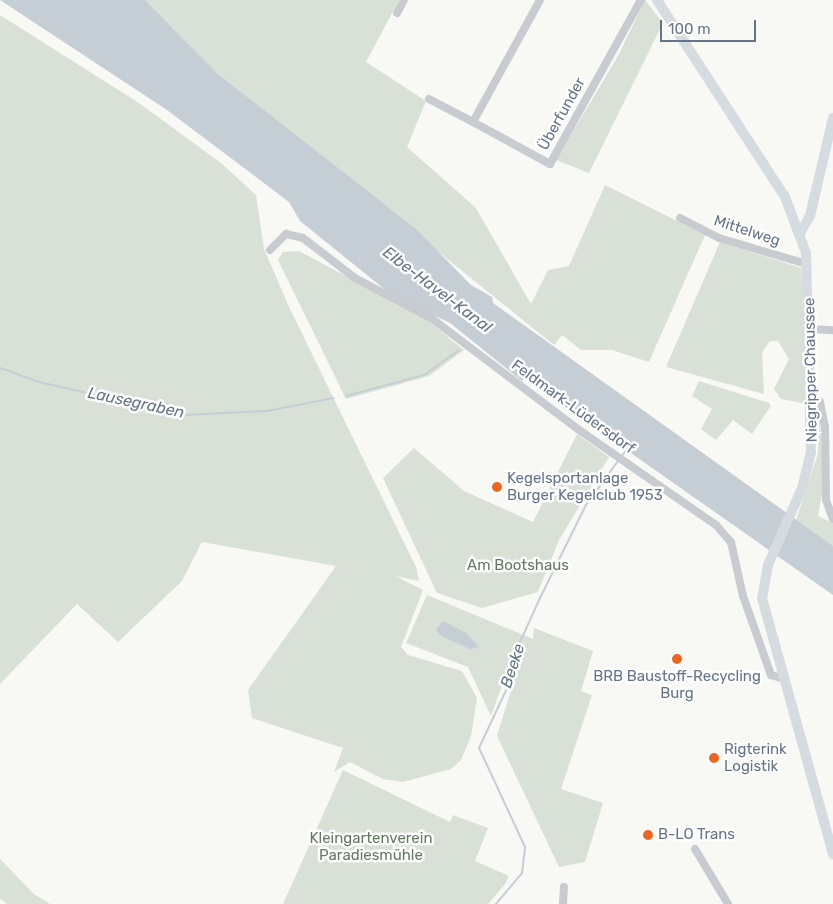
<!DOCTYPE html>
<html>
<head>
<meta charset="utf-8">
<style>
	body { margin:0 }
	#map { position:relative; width:833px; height:904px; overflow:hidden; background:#f8f8f5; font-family:Rubik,sans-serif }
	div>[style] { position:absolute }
	.green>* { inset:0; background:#d9e1d6 }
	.water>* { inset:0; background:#c4ced4 }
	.stream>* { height:2px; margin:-1px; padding:0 1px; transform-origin:1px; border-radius:1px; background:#c4ced4 }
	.street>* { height:8px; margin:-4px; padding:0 4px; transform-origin:4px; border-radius:4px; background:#c8cbcf }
	.secondary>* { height:10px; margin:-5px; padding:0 5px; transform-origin:5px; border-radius:5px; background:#d6dbe0 }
	.dots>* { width:14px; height:14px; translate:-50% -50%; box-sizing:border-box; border:2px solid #fff; border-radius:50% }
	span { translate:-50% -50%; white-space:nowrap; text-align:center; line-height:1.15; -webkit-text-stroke:5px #fff; paint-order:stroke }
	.street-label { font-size:15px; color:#657589 }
	.poi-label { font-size:15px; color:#657589 }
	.left { translate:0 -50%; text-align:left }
	.park-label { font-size:15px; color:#637a61 }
	.water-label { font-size:16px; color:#617784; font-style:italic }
	.scale { position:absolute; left:660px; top:20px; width:96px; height:22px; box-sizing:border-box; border:2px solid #657589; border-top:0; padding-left:6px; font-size:15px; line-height:18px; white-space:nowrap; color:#657589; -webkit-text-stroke:4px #fff; paint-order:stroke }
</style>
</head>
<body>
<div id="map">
	<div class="green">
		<i style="clip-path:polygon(145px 0,399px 0,366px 62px,426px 101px,407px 147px,476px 208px,531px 304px,548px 270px,569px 266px,605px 185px,705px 235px,649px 362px,612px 350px,581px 350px,562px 335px,554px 345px,219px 75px)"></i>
		<i style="clip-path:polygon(645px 0,663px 23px,589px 173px,556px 160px,618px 56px)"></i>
		<i style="clip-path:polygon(0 15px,139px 103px,221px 163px,256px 195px,264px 249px,290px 309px,416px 567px,419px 581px,395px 576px,423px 590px,401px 647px,408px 655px,462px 671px,477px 698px,471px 736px,461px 760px,451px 769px,403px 782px,383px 779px,350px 762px,334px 772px,343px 748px,252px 718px,248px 690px,336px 566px,202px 542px,182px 581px,118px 642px,77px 604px,0 684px)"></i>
		<i style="clip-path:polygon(720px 242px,801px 268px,807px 398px,802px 403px,781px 399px,774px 389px,789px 359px,778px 341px,770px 341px,762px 352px,764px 394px,666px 367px)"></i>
		<i style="clip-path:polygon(299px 251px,424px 318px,464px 350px,429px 376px,346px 399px,278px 260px,283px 252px)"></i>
		<i style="clip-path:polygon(699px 381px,769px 403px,771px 406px,752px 434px,733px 420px,716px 440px,701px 429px,712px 409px,692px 396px)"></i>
		<i style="clip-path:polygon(819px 412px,824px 481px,818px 516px,833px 523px,833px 546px,796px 520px,818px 453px)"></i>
		<i style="clip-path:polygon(577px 434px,609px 457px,559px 540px,538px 592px,482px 608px,437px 593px,383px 478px,414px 448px,464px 491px,533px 522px)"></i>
		<i style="clip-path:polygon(427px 595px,533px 639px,534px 628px,593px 651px,581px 691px,592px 695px,561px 789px,603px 803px,585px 862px,559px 867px,497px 736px,517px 671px,509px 666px,491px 716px,468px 667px,406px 643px)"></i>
		<i style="clip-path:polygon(343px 770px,450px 822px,453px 815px,488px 828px,475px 861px,509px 876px,505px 884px,488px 904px,283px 904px)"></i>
		<i style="clip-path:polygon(0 859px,34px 894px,50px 904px,7px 904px,0 899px)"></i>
	</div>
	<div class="water">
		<i style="clip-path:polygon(0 0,145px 0,219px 75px,416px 229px,471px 285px,492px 297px,493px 303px,833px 546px,833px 595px,524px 378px,522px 381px,450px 323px,393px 296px,300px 221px,289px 202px,167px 110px)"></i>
		<i style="clip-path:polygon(443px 621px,466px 633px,479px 647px,470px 649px,441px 636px,436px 630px)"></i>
	</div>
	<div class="stream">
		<i style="left:0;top:368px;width:41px;rotate:19.7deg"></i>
		<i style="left:39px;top:382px;width:149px;rotate:12.8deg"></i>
		<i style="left:184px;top:415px;width:83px;rotate:-2.8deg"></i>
		<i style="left:267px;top:411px;width:68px;rotate:-11deg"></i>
		<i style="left:346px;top:396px;width:81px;rotate:-15.1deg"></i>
		<i style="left:424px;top:375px;width:43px;rotate:-35.5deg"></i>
		<i style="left:621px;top:457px;width:10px;rotate:-53deg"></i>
		<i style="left:496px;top:904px;width:40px;rotate:-50deg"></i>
		<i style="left:522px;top:873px;width:26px;rotate:-83deg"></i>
		<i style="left:525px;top:847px;width:109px;rotate:-114.9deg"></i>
		<i style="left:479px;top:748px;width:71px;rotate:-64.9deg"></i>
		<i style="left:509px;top:684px;width:34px;rotate:-78deg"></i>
		<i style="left:516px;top:651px;width:58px;rotate:-65.6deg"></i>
		<i style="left:540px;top:598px;width:104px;rotate:-63.7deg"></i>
		<i style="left:586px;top:505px;width:54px;rotate:-54deg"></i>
	</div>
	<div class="street">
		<i style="left:540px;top:0;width:139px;rotate:118.8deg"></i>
		<i style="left:473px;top:122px;width:88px;rotate:28.6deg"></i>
		<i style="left:550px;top:164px;width:188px;rotate:-61deg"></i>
		<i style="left:397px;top:13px;width:15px;rotate:-62deg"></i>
		<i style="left:429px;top:99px;width:50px;rotate:27.6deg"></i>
		<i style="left:680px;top:218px;width:44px;rotate:27.1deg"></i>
		<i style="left:719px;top:238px;width:92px;rotate:16.5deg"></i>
		<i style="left:270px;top:250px;width:23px;rotate:-45deg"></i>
		<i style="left:286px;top:234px;width:17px;rotate:13deg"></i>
		<i style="left:303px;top:238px;width:66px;rotate:37.6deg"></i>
		<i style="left:355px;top:278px;width:86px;rotate:27.8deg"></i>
		<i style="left:431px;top:318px;width:189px;rotate:37.1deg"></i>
		<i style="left:582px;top:432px;width:163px;rotate:34.8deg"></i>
		<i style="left:716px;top:525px;width:23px;rotate:49deg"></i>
		<i style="left:731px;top:542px;width:55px;rotate:77.5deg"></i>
		<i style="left:743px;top:596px;width:84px;rotate:70.5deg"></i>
		<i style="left:771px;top:675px;width:10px;rotate:17deg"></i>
		<i style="left:811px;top:329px;width:22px;rotate:3deg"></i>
		<i style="left:813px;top:398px;width:8px;rotate:30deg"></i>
		<i style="left:820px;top:402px;width:25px;rotate:79deg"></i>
		<i style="left:825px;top:427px;width:73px;rotate:89.2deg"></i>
		<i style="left:826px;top:500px;width:20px;rotate:70deg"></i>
		<i style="left:695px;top:849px;width:64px;rotate:59deg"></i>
		<i style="left:563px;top:904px;width:17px;rotate:-87deg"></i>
	</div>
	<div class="secondary">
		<i style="left:657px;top:0;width:235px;rotate:57deg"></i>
		<i style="left:785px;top:197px;width:60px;rotate:69.4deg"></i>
		<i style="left:806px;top:253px;width:199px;rotate:88.6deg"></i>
		<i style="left:811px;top:452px;width:37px;rotate:104deg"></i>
		<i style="left:802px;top:488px;width:84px;rotate:113.8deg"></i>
		<i style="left:768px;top:565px;width:34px;rotate:100deg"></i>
		<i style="left:762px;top:598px;width:266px;rotate:74.5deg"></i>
		<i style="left:800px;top:233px;width:20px;rotate:-60deg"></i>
		<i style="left:810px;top:216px;width:101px;rotate:-76.8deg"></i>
	</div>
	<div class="dots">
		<i style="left:497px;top:487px;background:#ef651f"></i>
		<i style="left:677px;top:659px;background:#ef651f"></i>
		<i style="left:714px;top:758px;background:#ef651f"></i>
		<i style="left:648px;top:835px;background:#ef651f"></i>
	</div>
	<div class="street-label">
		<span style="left:562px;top:114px;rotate:-61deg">Überfunder</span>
		<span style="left:747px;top:231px;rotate:18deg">Mittelweg</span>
		<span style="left:811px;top:370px;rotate:-91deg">Niegripper Chaussee</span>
		<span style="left:573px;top:407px;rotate:36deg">Feldmark-Lüdersdorf</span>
	</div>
	<div class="poi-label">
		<span class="left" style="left:507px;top:487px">Kegelsportanlage<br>Burger Kegelclub 1953</span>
		<span style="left:677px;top:685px">BRB Baustoff-Recycling<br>Burg</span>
		<span class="left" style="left:724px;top:758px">Rigterink<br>Logistik</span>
		<span class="left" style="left:658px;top:835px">B-LO Trans</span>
	</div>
	<div class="park-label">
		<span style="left:518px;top:566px">Am Bootshaus</span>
		<span style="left:371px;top:847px">Kleingartenverein<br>Paradiesmühle</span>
	</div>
	<div class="water-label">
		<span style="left:437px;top:290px;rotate:37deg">Elbe-Havel-Kanal</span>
		<span style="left:136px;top:403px;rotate:12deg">Lausegraben</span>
		<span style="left:513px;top:666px;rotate:-72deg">Beeke</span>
	</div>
	<div class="scale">100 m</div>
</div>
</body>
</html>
